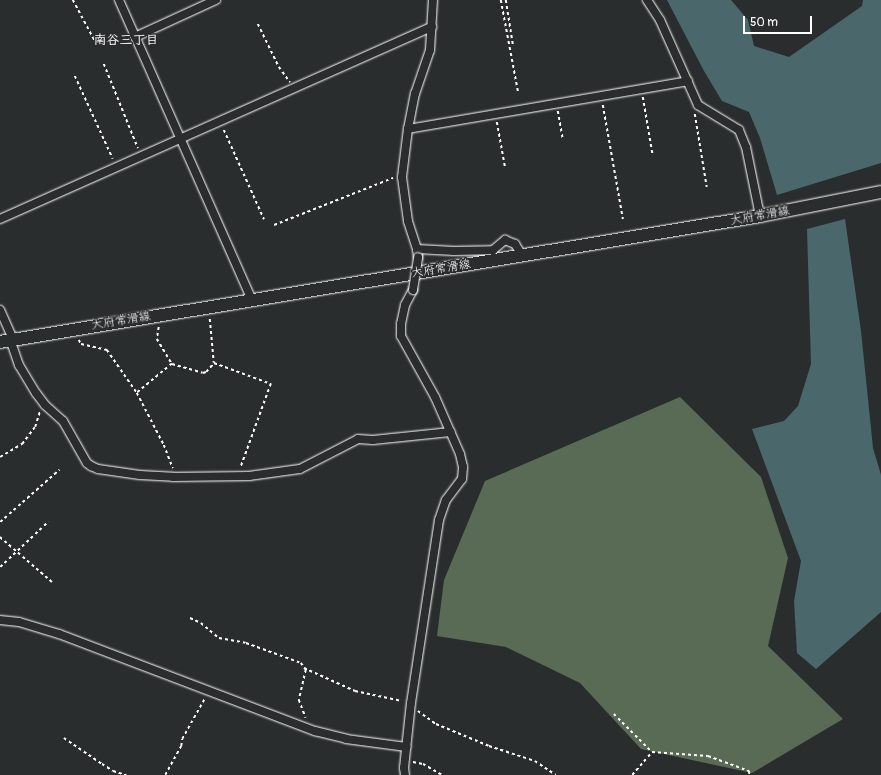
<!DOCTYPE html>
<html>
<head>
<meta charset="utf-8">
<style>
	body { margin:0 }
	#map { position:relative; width:881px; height:775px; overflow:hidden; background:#2a2d2e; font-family:Pangolin,"Klee One",sans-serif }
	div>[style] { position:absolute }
	.green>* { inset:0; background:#596b54 }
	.water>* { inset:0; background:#4a686c }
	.path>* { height:1.5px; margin-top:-0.75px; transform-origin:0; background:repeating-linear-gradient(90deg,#fff 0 3px,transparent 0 6px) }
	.roads { filter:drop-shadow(0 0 1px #fff) drop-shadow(0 0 1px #fff) }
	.street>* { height:8px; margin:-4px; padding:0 4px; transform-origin:4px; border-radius:4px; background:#2a2d2e }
	.secondary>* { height:12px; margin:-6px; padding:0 6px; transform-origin:6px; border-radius:6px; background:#2a2d2e }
	.bridges { filter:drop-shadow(0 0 1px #fff) drop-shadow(0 0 1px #fff) }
	.street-bridge>* { height:8px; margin:-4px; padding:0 4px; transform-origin:4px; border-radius:4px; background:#2a2d2e }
	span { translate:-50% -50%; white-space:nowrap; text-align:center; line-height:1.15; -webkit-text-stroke:3px #2a2d2e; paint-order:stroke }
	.street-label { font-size:12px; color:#fff }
	.neighbourhood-label { font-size:13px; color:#fff; font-weight:700 }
	.scale { position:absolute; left:743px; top:16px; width:69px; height:18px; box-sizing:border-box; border:2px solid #fff; border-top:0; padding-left:5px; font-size:12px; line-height:14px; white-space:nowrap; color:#fff; -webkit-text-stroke:3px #2a2d2e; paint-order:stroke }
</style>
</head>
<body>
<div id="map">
	<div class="green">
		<i style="clip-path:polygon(680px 397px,761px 477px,788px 558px,768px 646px,843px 719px,752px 773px,641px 749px,580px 683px,506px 647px,437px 636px,444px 580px,485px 481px)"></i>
	</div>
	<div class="water">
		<i style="clip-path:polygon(667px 0,731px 0,748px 20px,754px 46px,789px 57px,862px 6px,863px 0,881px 0,881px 163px,777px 195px,760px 138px,749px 112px,722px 101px,704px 71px)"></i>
		<i style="clip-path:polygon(845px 219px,861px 331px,873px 448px,881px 475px,881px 612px,816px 669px,797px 653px,794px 601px,801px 561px,752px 429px,784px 421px,798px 406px,811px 364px,807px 229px)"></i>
	</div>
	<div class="path">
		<i style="left:73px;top:0;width:51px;rotate:61.9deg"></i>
		<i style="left:501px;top:0;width:93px;rotate:79.4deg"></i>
		<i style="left:506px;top:0;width:45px;rotate:81deg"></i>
		<i style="left:258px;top:24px;width:48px;rotate:64deg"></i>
		<i style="left:279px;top:67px;width:19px;rotate:54deg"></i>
		<i style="left:104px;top:64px;width:91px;rotate:68deg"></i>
		<i style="left:75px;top:76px;width:91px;rotate:65.4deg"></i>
		<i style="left:643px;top:97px;width:60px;rotate:80.4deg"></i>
		<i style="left:603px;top:105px;width:116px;rotate:80deg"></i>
		<i style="left:558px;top:111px;width:28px;rotate:80deg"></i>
		<i style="left:695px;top:114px;width:74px;rotate:80.7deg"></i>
		<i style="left:497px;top:122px;width:45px;rotate:79.7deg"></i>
		<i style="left:224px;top:130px;width:98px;rotate:65.8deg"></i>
		<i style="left:274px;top:225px;width:128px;rotate:-21.6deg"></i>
		<i style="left:210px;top:319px;width:44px;rotate:84.8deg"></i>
		<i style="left:214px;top:363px;width:61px;rotate:20.2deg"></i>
		<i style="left:271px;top:384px;width:88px;rotate:109.9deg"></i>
		<i style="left:159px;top:327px;width:12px;rotate:99deg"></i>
		<i style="left:157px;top:339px;width:29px;rotate:59deg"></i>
		<i style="left:172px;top:364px;width:32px;rotate:16deg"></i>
		<i style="left:203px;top:373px;width:3px;rotate:-18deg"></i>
		<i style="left:206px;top:372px;width:12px;rotate:-48deg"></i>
		<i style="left:79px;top:340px;width:4px;rotate:63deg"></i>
		<i style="left:81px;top:344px;width:27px;rotate:13deg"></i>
		<i style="left:107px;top:350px;width:52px;rotate:55.1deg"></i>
		<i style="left:172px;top:364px;width:45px;rotate:140.4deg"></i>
		<i style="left:137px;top:393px;width:59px;rotate:62.6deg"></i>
		<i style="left:164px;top:445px;width:25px;rotate:69deg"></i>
		<i style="left:0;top:457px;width:26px;rotate:-31deg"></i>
		<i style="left:22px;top:444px;width:21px;rotate:-53deg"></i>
		<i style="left:35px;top:427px;width:17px;rotate:-73deg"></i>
		<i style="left:0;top:522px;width:79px;rotate:-41.4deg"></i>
		<i style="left:0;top:537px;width:69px;rotate:40.9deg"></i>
		<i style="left:0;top:567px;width:66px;rotate:-43.2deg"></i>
		<i style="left:190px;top:618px;width:12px;rotate:24deg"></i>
		<i style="left:201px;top:623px;width:23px;rotate:40deg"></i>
		<i style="left:219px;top:638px;width:27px;rotate:10deg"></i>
		<i style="left:246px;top:643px;width:59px;rotate:20deg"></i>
		<i style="left:301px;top:663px;width:9px;rotate:54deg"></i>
		<i style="left:306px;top:670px;width:31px;rotate:103deg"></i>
		<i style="left:299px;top:700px;width:19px;rotate:69deg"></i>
		<i style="left:304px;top:668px;width:56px;rotate:24.3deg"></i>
		<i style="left:355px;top:691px;width:48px;rotate:12deg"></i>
		<i style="left:418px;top:711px;width:22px;rotate:36deg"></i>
		<i style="left:436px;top:724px;width:57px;rotate:22.5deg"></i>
		<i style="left:489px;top:746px;width:48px;rotate:18.1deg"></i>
		<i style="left:535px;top:761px;width:25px;rotate:34deg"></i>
		<i style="left:614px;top:714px;width:54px;rotate:45deg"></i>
		<i style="left:64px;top:738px;width:46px;rotate:34.4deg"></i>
		<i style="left:102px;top:764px;width:13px;rotate:32deg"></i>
		<i style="left:113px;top:771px;width:14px;rotate:17deg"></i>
		<i style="left:413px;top:762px;width:10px;rotate:11deg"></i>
		<i style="left:423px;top:764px;width:22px;rotate:30deg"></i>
		<i style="left:165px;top:775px;width:33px;rotate:-61deg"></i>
		<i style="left:181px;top:746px;width:7px;rotate:-82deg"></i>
		<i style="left:182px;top:739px;width:47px;rotate:-60.7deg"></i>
		<i style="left:632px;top:775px;width:30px;rotate:-49deg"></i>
		<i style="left:652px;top:752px;width:56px;rotate:4.1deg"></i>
		<i style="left:708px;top:756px;width:44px;rotate:20.1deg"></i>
		<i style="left:749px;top:771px;width:4px;rotate:76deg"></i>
	</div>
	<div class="roads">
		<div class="street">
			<i style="left:119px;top:0;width:328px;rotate:66.1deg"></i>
			<i style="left:647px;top:0;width:24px;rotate:57deg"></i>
			<i style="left:660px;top:20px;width:93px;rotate:65.9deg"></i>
			<i style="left:698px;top:105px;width:48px;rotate:31.4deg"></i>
			<i style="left:739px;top:130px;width:18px;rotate:68deg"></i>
			<i style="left:746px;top:147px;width:70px;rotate:78.5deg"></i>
			<i style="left:135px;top:37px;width:89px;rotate:-24.6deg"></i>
			<i style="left:408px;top:129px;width:284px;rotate:-9.7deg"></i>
			<i style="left:0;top:219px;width:473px;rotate:-24deg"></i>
			<i style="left:417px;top:249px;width:37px;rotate:3deg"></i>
			<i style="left:454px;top:251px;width:39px;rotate:-1deg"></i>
			<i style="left:493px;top:250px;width:16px;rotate:-40deg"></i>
			<i style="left:505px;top:240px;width:11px;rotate:22deg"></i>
			<i style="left:515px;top:244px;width:13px;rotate:58deg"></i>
			<i style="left:418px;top:257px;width:8px;rotate:-97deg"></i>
			<i style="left:417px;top:249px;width:29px;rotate:-108deg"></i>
			<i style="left:408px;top:221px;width:44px;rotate:-97.8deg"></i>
			<i style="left:402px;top:177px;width:48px;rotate:-82.9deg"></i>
			<i style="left:408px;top:129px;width:36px;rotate:-79deg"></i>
			<i style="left:415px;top:94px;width:46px;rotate:-71.2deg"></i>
			<i style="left:430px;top:50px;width:50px;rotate:-86.6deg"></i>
			<i style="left:0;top:310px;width:32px;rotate:66deg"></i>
			<i style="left:10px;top:339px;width:28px;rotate:71deg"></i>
			<i style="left:19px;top:365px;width:33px;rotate:59deg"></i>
			<i style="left:36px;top:393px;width:15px;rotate:53deg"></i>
			<i style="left:45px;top:405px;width:24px;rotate:42deg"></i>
			<i style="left:63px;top:421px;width:48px;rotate:60.3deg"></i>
			<i style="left:87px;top:463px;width:5px;rotate:37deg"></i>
			<i style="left:91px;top:466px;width:8px;rotate:23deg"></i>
			<i style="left:98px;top:469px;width:42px;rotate:8.1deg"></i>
			<i style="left:140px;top:475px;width:33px;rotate:3deg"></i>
			<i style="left:173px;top:477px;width:76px;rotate:-0.8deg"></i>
			<i style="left:249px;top:476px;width:51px;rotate:-7.8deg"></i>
			<i style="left:300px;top:469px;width:65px;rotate:-27.3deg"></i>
			<i style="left:358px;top:439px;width:15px;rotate:4deg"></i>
			<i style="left:373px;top:440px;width:78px;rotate:-5.9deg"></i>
			<i style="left:0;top:620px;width:19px;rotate:6deg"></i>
			<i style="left:19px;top:622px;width:42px;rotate:16.7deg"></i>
			<i style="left:59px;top:634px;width:274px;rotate:20.8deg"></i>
			<i style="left:315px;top:731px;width:32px;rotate:14deg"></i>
			<i style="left:346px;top:739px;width:61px;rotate:7.6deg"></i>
			<i style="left:405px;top:775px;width:7px;rotate:-98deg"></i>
			<i style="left:404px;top:768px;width:65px;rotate:-83.9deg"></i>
			<i style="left:411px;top:703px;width:185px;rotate:-81.3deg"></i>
			<i style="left:439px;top:520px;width:21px;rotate:-71deg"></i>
			<i style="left:446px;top:500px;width:26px;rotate:-53deg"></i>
			<i style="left:462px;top:479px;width:12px;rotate:-85deg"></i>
			<i style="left:463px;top:467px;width:13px;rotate:-103deg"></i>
			<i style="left:460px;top:454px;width:62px;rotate:-113.7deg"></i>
			<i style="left:435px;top:397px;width:70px;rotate:-119.1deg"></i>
			<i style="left:401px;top:336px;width:12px;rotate:-90deg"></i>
			<i style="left:401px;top:324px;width:19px;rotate:-78deg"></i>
			<i style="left:405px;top:305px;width:17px;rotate:-62deg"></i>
		</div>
		<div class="secondary">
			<i style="left:0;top:342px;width:770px;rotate:-9.41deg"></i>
			<i style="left:760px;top:216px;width:123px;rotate:-11.2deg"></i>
		</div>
	</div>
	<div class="bridges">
		<div class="street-bridge">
			<i style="left:413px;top:290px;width:33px;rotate:-81deg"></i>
		</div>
	</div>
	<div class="street-label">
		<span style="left:760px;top:216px;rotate:-10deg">大府常滑線</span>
		<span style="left:441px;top:269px;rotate:-9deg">大府常滑線</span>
		<span style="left:121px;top:321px;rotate:-9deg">大府常滑線</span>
	</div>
	<div class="neighbourhood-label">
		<span style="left:126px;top:40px">南谷三丁目</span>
	</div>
	<div class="scale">50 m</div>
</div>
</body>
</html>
